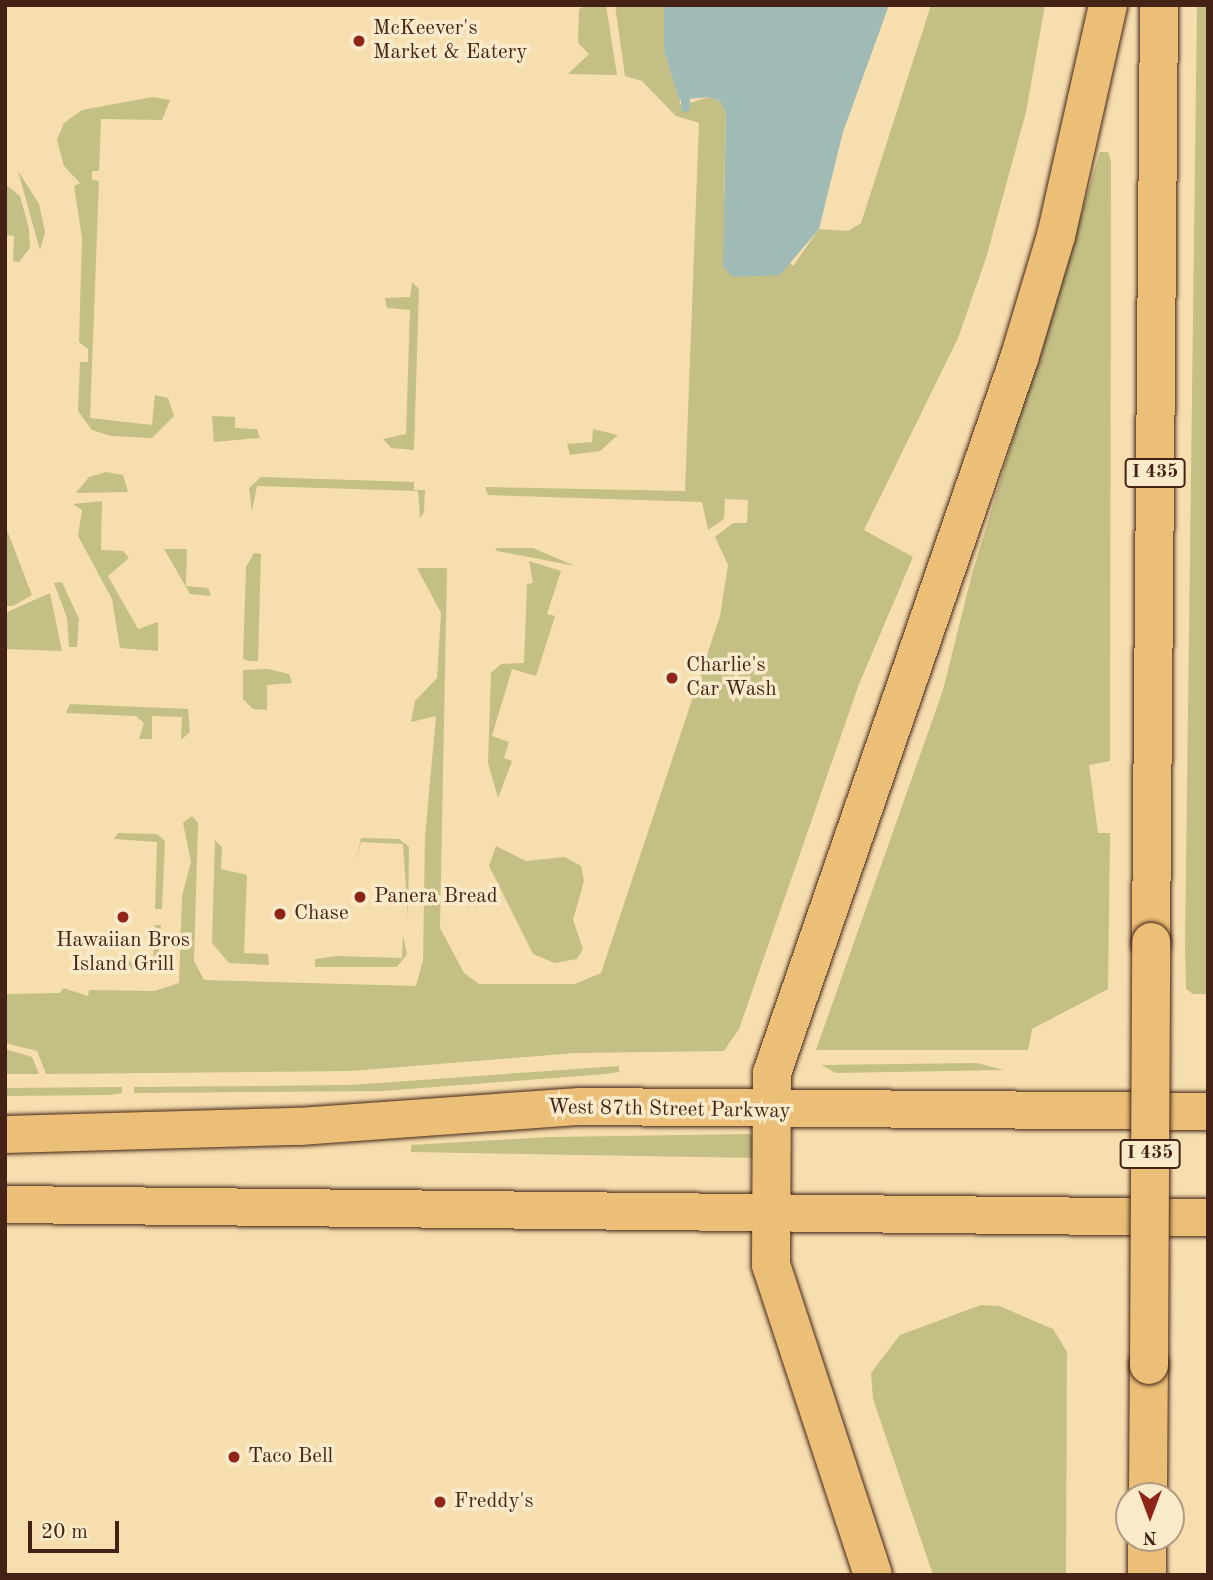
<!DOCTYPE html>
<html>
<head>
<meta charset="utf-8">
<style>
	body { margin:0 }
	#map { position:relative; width:1213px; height:1580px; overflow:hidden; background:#f6deae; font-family:"Old Standard TT",serif }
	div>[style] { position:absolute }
	.green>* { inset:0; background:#c4bf85 }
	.water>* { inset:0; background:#a0bab5 }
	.stream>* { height:9px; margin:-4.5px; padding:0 4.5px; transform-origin:4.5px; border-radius:4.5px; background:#a0bab5 }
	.roads { filter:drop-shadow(0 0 2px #442316) drop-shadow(0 0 2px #442316) }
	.primary>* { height:37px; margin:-18.5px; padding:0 18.5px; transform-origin:18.5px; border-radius:18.5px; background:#ebbf77 }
	.motorway>* { height:38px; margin:-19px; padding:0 19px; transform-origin:19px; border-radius:19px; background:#ebbf77 }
	.bridges { filter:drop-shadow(0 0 2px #442316) drop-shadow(0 0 2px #442316) }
	.motorway-bridge>* { height:38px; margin:-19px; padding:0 19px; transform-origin:19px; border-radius:19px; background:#ebbf77 }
	.dots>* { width:19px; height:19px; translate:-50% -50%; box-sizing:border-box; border:4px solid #f9eaca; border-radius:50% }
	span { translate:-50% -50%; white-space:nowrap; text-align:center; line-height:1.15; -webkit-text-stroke:7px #f9eaca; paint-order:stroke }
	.shield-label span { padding:2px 5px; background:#f9eaca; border:2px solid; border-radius:5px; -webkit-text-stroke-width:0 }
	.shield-label { font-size:19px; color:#442316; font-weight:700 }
	.poi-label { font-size:21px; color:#442316 }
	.left { translate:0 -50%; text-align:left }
	.street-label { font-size:21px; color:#442316 }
	.frame { position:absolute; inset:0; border:7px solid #442316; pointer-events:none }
	.north { position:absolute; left:1115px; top:1482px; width:70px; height:70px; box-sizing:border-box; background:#f9eaca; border:2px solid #b19a82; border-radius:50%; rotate:180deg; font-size:19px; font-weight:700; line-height:28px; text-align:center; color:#442316 }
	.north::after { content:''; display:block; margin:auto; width:24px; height:32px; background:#8f2418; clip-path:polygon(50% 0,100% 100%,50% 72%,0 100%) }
	.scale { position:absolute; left:28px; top:1521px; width:91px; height:32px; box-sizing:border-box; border:4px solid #442316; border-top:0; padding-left:9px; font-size:21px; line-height:24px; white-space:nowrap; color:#442316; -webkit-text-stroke:5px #f9eaca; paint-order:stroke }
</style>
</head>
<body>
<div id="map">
	<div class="green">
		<i style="clip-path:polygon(587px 5px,606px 5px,617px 75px,568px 74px,589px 54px,578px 43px,579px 9px)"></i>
		<i style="clip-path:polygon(615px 5px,664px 5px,664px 50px,681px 106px,708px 97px,720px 101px,726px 113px,724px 194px,793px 266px,819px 229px,848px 231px,861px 223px,931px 5px,1045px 5px,1026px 112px,986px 258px,958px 338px,864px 530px,913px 557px,859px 684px,739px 1029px,724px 1051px,575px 1053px,351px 1071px,46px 1074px,37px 1051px,5px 1043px,5px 994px,60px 993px,63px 988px,88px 996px,89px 990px,155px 991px,179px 983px,182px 896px,191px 862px,183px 823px,192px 816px,198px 823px,194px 961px,204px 980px,416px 986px,423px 960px,425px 837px,436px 716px,411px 722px,415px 701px,437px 678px,441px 613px,417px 568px,447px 568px,440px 928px,464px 973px,479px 984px,575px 984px,601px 973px,720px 616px,728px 565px,715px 537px,733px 523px,747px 523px,748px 500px,725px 499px,724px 519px,708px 530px,702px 502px,488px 495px,485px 487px,685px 491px,699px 123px,676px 116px,642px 81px,625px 76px)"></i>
		<i style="clip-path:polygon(1197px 5px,1208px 5px,1208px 994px,1193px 994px,1186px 989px,1185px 946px)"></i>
		<i style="clip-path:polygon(153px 97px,170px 100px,162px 120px,101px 119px,99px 171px,92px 171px,92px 180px,99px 181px,90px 418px,152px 425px,155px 395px,168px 398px,174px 416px,152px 438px,111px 436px,92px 430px,78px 411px,80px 362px,88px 362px,88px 349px,79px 342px,82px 238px,74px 186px,80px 183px,64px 166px,57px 140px,64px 123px,82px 110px)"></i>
		<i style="clip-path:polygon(1100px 152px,1108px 152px,1111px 161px,1110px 761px,1089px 765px,1098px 833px,1110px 833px,1108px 989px,1032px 1029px,1028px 1050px,816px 1050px,943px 690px,972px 574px)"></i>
		<i style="clip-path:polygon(18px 171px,39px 204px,45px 232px,40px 250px)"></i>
		<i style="clip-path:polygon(5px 184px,20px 196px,29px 229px,30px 248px,19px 262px,13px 261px,14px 236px,5px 235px)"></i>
		<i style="clip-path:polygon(412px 282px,419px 289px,414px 450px,391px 448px,383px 439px,406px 434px,410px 310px,387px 308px,385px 298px,410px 297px)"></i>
		<i style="clip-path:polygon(212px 416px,235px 417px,235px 428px,257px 429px,260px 438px,214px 442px)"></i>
		<i style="clip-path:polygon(593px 429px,618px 435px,600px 451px,570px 455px,567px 444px,592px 442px)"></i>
		<i style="clip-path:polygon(106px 472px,123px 475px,128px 492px,76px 493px,89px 477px)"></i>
		<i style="clip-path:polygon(261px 477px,414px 482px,414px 490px,425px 490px,424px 512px,420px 518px,418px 491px,257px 486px,252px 512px,249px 488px)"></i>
		<i style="clip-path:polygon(102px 501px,101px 550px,123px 551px,129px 558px,108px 576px,138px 629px,158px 622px,158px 651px,120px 648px,112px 599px,78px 536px,82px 510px,73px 504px)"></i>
		<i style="clip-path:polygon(5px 525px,32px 595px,13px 606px,5px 606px)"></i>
		<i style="clip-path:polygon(495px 548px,533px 548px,575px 566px,497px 551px)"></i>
		<i style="clip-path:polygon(164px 549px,187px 549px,186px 586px,208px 588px,211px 596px,190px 594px)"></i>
		<i style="clip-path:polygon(254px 553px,261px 554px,258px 661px,249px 661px,243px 659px,246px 567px)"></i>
		<i style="clip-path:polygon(529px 561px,561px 571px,547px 614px,555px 616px,536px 676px,512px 669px,492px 736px,509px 742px,504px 758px,512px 761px,498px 798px,488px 763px,491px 673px,501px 664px,524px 663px,527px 584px,533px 583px)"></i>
		<i style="clip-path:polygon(62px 582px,79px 619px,77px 647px,69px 647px,67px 618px,54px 583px)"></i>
		<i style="clip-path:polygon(50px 593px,62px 651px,5px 649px,5px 613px)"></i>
		<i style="clip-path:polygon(268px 669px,289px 674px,292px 683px,267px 685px,267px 710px,253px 709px,243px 699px,243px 670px)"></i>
		<i style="clip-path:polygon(70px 704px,188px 709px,190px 732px,181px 740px,182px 717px,152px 716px,152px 739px,139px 739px,144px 723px,136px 716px,66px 713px)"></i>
		<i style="clip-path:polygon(157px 834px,165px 841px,162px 909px,155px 909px,157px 842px,114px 839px,118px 833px)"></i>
		<i style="clip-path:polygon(361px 838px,399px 839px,409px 847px,408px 919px,403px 844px,361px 842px,356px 862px)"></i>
		<i style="clip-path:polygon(215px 840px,222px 847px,221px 869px,247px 875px,244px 953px,268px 954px,269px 965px,229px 963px,212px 943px)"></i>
		<i style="clip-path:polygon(496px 846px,526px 861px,565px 857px,581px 866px,584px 881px,573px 920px,583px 949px,577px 959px,555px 963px,533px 954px,489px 866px)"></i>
		<i style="clip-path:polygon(155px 925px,161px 925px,157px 968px,82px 970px,82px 962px,153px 961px)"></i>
		<i style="clip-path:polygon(403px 935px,407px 954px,397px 967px,315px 967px,315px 959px,337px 956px,402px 958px)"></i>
		<i style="clip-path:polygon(5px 1049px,32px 1057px,39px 1074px,5px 1074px)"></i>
		<i style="clip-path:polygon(977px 1063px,1004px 1070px,836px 1073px,821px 1065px)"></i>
		<i style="clip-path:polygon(619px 1066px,619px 1072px,605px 1074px,382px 1091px,134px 1093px,134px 1087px,351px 1085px)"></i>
		<i style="clip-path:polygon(122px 1087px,122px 1093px,110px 1095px,5px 1096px,5px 1088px)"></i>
		<i style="clip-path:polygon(751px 1134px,759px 1158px,411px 1152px,411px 1145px,551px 1137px)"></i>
		<i style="clip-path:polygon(981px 1305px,999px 1306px,1053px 1329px,1067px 1352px,1066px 1575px,933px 1575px,873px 1399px,871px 1373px,900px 1335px)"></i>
	</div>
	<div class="water">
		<i style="clip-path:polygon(664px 5px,889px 5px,843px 132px,819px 229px,780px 275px,732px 277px,723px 266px,726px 113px,720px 101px,708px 97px,679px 100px,664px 50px)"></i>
	</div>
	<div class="stream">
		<i style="left:685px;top:107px;width:7px;rotate:-90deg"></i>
	</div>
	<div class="roads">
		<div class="primary">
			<i style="left:5px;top:1134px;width:294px;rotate:-1.6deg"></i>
			<i style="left:299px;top:1126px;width:281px;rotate:-4.1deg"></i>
			<i style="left:579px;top:1106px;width:629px;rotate:0.46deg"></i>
			<i style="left:5px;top:1204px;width:1203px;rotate:0.62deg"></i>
		</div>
		<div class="motorway">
			<i style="left:1151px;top:942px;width:937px;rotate:-89.51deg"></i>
			<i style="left:1148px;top:1496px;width:131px;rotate:-89.6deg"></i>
			<i style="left:873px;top:1575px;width:326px;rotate:-108.2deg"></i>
			<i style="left:771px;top:1265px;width:192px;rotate:-89.7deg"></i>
			<i style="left:772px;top:1073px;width:756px;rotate:-70.92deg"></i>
			<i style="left:1019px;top:359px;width:128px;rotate:-73.3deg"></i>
			<i style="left:1056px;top:236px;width:237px;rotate:-77.3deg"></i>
			<i style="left:1147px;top:1575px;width:37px;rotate:-90deg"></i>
		</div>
	</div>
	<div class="bridges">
		<div class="motorway-bridge">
			<i style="left:1149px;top:1365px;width:423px;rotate:-89.7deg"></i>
		</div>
	</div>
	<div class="dots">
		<i style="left:359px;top:41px;background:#8f2418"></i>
		<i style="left:672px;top:678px;background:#8f2418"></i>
		<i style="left:360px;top:897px;background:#8f2418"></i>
		<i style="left:280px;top:914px;background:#8f2418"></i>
		<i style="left:123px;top:917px;background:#8f2418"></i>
		<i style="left:234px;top:1457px;background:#8f2418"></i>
		<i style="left:440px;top:1502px;background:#8f2418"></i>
	</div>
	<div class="shield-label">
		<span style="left:1155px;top:473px">I 435</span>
		<span style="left:1150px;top:1154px">I 435</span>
	</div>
	<div class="poi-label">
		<span class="left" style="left:373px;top:41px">McKeever's<br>Market &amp; Eatery</span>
		<span class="left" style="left:686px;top:678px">Charlie's<br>Car Wash</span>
		<span class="left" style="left:374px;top:897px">Panera Bread</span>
		<span class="left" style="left:294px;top:914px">Chase</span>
		<span style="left:123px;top:953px">Hawaiian Bros<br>Island Grill</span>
		<span class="left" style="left:248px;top:1457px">Taco Bell</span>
		<span class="left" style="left:454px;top:1502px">Freddy's</span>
	</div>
	<div class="street-label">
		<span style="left:669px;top:1110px;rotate:1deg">West 87th Street Parkway</span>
	</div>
	<div class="frame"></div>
	<div class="north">N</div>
	<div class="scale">20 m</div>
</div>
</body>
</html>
